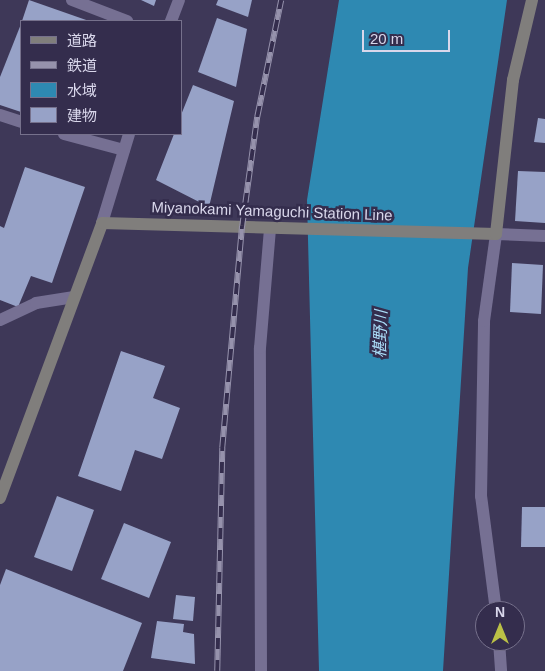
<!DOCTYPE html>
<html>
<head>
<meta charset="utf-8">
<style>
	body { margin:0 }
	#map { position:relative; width:545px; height:671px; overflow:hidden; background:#3e3858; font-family:Arial,"Noto Sans JP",sans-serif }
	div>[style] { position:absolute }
	.water>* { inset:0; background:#2e89b2 }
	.building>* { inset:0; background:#97a2c7 }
	.minor>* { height:12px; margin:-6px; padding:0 6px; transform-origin:6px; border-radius:6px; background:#767093 }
	.tertiary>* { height:12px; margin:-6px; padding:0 6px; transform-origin:6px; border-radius:6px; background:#767093 }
	.secondary>* { height:12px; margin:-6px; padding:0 6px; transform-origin:6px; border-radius:6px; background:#807e7c }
	.rail>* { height:5.5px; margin-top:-2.75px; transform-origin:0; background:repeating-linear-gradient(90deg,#342d4d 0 11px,#9692ac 0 22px); box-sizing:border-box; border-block:1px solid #9692ac }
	span { translate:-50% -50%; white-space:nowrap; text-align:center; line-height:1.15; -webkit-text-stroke:5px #342d4d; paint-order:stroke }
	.street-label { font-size:15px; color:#d9d7eb }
	.water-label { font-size:16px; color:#abddf8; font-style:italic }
	.legend { position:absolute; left:20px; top:20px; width:162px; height:115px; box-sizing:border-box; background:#342d4d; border:1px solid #76718c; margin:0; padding:6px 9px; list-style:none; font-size:15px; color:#d9d7eb }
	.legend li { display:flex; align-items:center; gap:10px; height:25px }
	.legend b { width:25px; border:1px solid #76718c }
	.north { position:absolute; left:475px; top:601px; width:50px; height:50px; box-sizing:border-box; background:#342d4d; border:1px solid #76718c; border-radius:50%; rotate:0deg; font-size:14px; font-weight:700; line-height:20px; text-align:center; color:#d9d7eb }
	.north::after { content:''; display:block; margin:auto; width:18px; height:22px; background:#bac046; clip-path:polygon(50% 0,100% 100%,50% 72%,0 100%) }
	.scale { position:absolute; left:362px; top:30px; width:88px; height:22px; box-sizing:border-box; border:2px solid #d9d7eb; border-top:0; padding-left:6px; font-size:15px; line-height:18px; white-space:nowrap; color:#d9d7eb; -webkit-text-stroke:4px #342d4d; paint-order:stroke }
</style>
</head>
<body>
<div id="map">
	<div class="water">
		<i style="clip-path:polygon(339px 0,507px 0,468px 268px,443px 671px,319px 671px,307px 200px)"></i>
	</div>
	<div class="building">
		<i style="clip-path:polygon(29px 0,89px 21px,22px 21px)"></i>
		<i style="clip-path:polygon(141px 0,156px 0,154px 6px)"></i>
		<i style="clip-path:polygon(218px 0,252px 0,248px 17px,216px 5px)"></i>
		<i style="clip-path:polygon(217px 18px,247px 29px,236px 87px,198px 72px)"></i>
		<i style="clip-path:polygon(21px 24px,21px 112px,0 105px,0 77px)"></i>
		<i style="clip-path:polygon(193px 85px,234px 101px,209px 207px,156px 180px,174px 134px,181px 134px,181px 115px)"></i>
		<i style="clip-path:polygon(538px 118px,545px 119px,545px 143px,534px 142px)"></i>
		<i style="clip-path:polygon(25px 167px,85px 187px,52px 283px,31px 276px,18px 307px,0 300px,0 226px,4px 228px)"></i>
		<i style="clip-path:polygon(518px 171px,545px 172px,545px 223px,515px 221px)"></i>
		<i style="clip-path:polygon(512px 263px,543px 265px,541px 314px,510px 312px)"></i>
		<i style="clip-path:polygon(121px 351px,165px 366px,153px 398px,180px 408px,162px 459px,135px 450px,121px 491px,78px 476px)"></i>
		<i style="clip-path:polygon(57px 496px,94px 510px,72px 571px,34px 557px)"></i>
		<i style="clip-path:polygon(522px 507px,545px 507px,545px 547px,521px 547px)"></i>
		<i style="clip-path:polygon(124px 523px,171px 542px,149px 598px,101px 579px)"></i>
		<i style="clip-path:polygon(6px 569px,142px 623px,123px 671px,0 671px,0 585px)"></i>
		<i style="clip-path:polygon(176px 595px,195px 597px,193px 621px,173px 619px)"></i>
		<i style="clip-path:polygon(157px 621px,184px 624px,183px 632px,194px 634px,195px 664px,151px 658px)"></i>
	</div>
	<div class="minor">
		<i style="left:72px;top:0;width:59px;rotate:20.9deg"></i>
		<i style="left:0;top:115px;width:22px;rotate:18deg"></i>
		<i style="left:64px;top:134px;width:62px;rotate:14.9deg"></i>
		<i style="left:0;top:320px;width:40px;rotate:-25deg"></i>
		<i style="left:36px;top:303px;width:37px;rotate:-9deg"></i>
		<i style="left:496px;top:611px;width:116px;rotate:-97.4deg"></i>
		<i style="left:481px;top:496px;width:175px;rotate:-89deg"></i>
		<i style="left:484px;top:321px;width:88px;rotate:-82.1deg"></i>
		<i style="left:496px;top:234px;width:49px;rotate:2.3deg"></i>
		<i style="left:499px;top:641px;width:30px;rotate:86deg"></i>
		<i style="left:261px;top:671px;width:323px;rotate:-90.2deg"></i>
		<i style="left:260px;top:348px;width:120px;rotate:-85.2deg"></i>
	</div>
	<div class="tertiary">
		<i style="left:171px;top:21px;width:22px;rotate:-69deg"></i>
		<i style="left:102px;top:223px;width:93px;rotate:-73.1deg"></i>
	</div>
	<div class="secondary">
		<i style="left:0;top:498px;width:293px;rotate:-69.6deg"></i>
		<i style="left:102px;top:223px;width:394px;rotate:1.6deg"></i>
		<i style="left:496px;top:234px;width:155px;rotate:-83.7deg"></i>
		<i style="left:513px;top:80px;width:82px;rotate:-76.6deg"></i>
	</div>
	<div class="rail">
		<i style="left:217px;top:671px;width:223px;rotate:-88.7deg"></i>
		<i style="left:222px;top:448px;width:223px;rotate:-84.9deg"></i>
		<i style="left:242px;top:226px;width:110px;rotate:-82.2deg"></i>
		<i style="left:257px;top:117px;width:119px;rotate:-78.4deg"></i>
	</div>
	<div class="street-label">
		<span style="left:272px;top:211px;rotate:2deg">Miyanokami Yamaguchi Station Line</span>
	</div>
	<div class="water-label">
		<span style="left:381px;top:334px;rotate:-88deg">椹野川</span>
	</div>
	<ul class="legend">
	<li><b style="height:6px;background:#807e7c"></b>道路</li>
	<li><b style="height:6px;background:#9692ac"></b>鉄道</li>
	<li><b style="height:14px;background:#2e89b2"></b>水域</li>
	<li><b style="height:14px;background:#97a2c7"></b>建物</li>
	</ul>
	<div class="north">N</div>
	<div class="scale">20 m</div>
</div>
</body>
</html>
